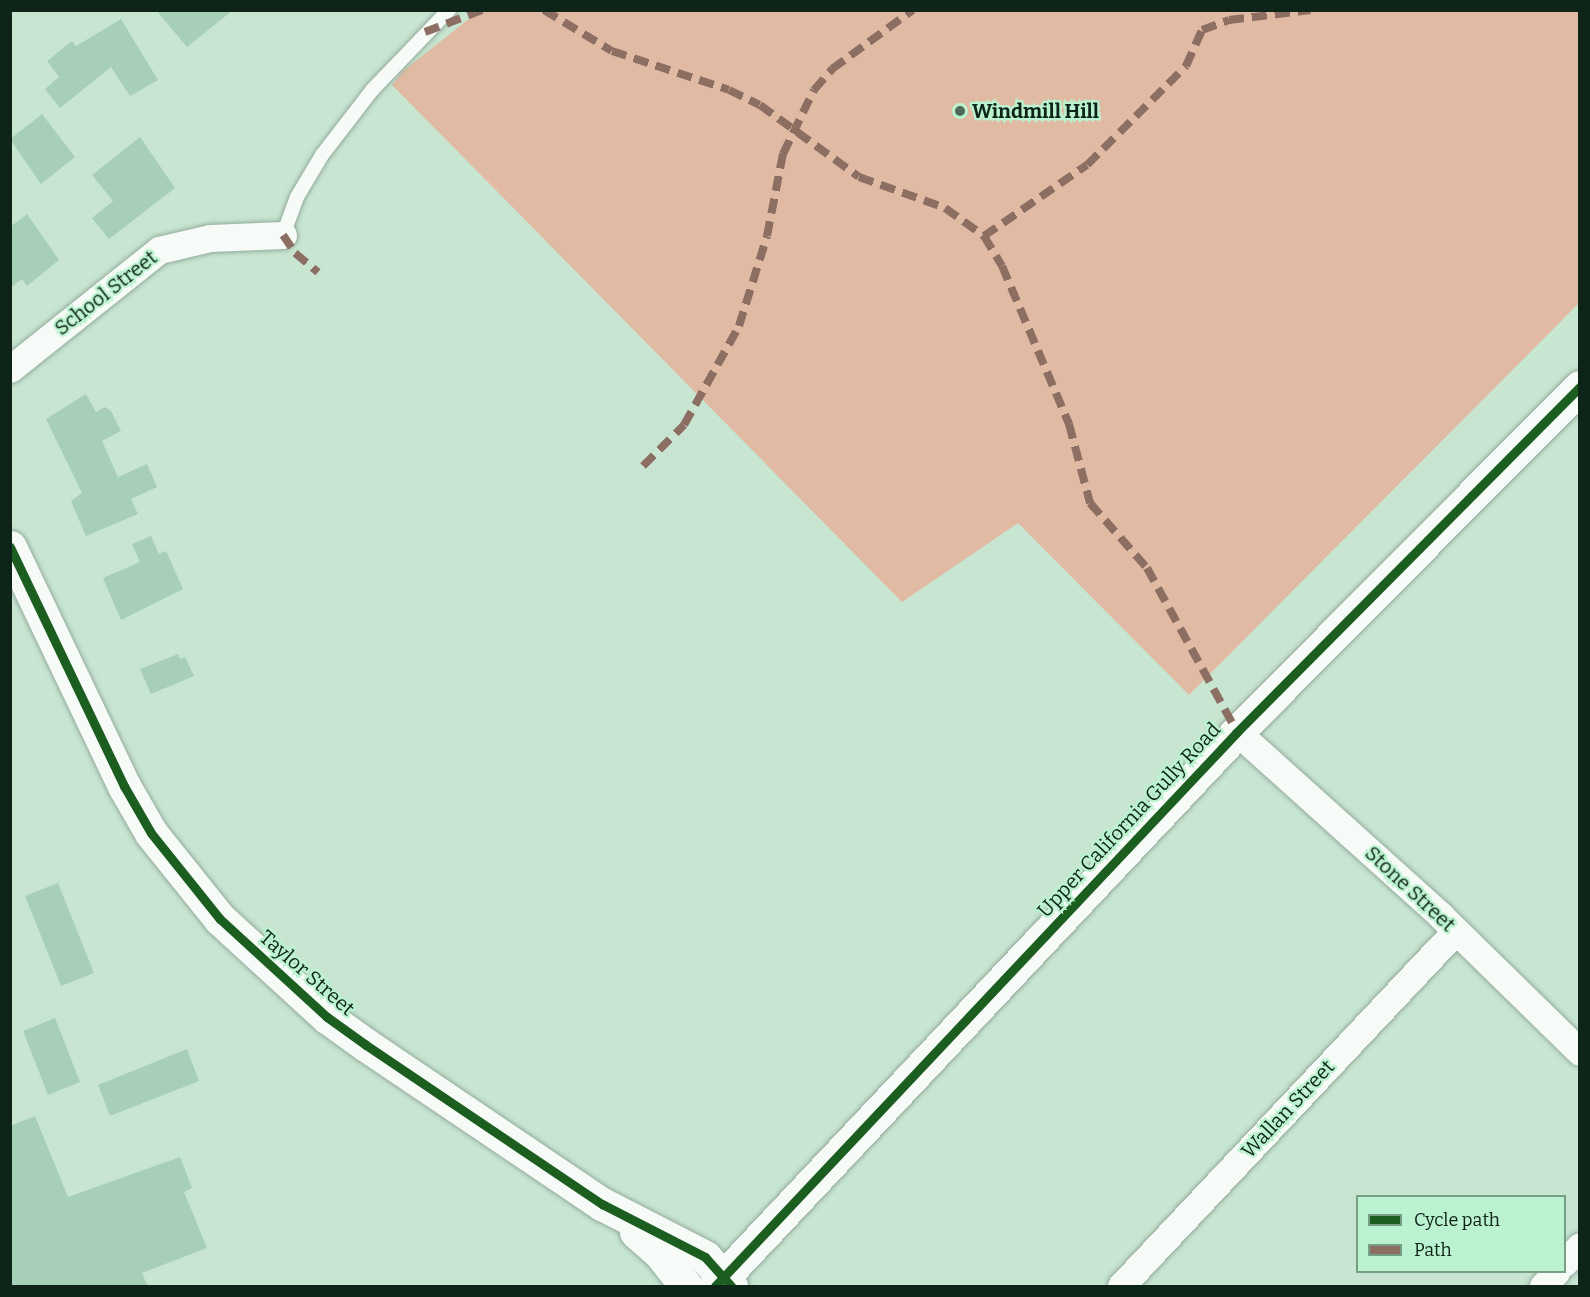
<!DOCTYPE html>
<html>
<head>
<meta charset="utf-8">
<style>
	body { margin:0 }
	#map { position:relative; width:1590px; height:1297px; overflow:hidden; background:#c8e5d2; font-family:Bitter,serif }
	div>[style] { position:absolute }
	.green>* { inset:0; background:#e0baa3 }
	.building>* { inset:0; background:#a7cfb8 }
	.roads { filter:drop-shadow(0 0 2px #94ab9c) drop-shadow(0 0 2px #94ab9c) }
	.service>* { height:14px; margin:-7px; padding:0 7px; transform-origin:7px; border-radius:7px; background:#f7fbf8 }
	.minor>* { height:27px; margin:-13.5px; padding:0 13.5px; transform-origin:13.5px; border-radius:13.5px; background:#f7fbf8 }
	.tertiary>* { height:33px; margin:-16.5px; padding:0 16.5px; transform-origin:16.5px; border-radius:16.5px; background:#f7fbf8 }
	.quiet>* { height:8px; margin-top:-4px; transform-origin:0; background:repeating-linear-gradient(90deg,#8d6e63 0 15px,transparent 0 23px) }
	.cycleway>* { height:9px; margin:-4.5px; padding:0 4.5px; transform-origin:4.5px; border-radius:4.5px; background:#1b5e20 }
	.dots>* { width:16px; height:16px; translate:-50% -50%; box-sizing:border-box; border:3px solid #bbf2cf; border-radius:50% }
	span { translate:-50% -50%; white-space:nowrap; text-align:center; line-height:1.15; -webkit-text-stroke:4.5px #bbf2cf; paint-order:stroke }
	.poi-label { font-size:20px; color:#0f2418; font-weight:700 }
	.left { translate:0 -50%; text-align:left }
	.street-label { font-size:20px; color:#0f2418 }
	.frame { position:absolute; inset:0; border:12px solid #0f2418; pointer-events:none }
	.legend { position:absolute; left:1356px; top:1195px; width:210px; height:78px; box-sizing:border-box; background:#bbf2cf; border:2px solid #76a086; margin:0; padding:8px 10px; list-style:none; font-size:18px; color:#0f2418 }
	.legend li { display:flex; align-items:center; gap:12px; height:30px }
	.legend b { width:30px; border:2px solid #76a086 }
</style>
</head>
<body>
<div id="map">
	<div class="green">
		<i style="clip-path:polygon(479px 11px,1579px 11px,1579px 303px,1189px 695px,1018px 523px,902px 602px,392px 85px,403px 71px)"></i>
	</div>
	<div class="building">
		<i style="clip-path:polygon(156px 10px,233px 10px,187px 47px)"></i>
		<i style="clip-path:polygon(121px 19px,158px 80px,130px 96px,111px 67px,60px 108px,45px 89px,59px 77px,47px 61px,72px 41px,76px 46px)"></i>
		<i style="clip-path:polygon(42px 114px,75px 157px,41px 184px,10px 139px)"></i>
		<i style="clip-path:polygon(140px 137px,175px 188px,109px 239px,92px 218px,113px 201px,92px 175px)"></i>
		<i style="clip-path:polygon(27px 214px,59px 260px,27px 286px,22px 279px,10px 288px,10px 227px)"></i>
		<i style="clip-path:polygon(86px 394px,96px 412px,105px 407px,111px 411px,121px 431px,102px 441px,118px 477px,147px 464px,157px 487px,131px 499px,138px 514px,86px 536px,71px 501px,82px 493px,46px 419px)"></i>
		<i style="clip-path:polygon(151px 536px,159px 554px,166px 551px,183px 589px,121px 620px,103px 578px,140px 562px,132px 544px)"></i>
		<i style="clip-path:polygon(178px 654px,180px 659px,185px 657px,194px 676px,151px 694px,140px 669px)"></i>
		<i style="clip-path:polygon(58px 883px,94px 973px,61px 986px,25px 896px)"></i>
		<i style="clip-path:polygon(55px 1018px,80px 1082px,48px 1095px,23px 1031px)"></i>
		<i style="clip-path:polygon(187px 1049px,199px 1081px,110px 1116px,98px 1085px)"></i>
		<i style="clip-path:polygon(35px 1116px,68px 1197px,180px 1157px,192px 1188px,184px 1192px,207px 1248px,142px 1273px,148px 1287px,10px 1287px,10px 1126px)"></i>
	</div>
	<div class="roads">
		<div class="service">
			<i style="left:283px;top:235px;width:40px;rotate:-69.8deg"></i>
			<i style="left:297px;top:197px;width:49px;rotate:-59.2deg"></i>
			<i style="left:322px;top:155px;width:83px;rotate:-52.3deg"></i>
			<i style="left:373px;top:89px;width:110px;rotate:-46.1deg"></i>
		</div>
		<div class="minor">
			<i style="left:10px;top:369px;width:191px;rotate:-38.6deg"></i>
			<i style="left:159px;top:250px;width:52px;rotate:-13.2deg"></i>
			<i style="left:210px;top:238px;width:73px;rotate:-2.4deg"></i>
			<i style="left:1237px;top:732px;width:275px;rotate:42deg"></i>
			<i style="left:1441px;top:916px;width:194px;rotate:44.4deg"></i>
			<i style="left:1564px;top:1263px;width:23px;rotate:-47deg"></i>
			<i style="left:1121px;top:1286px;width:488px;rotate:-46.7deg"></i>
			<i style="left:1543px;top:1286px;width:19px;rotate:-47deg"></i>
		</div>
		<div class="tertiary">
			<i style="left:10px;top:547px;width:265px;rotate:64.5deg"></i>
			<i style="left:124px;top:786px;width:54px;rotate:60.1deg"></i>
			<i style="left:151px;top:833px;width:110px;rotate:51.3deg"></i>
			<i style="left:220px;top:919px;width:145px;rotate:42.5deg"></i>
			<i style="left:327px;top:1017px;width:48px;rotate:35.7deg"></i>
			<i style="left:366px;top:1045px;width:285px;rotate:34deg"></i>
			<i style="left:602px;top:1204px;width:116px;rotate:27.2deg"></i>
			<i style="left:705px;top:1257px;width:39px;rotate:48deg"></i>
			<i style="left:636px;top:1232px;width:32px;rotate:41deg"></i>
			<i style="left:660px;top:1253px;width:42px;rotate:51.8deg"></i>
			<i style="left:715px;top:1286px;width:761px;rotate:-46.7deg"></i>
			<i style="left:1237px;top:732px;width:486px;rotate:-45.2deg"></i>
		</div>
	</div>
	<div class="quiet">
		<i style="left:544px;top:10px;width:79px;rotate:31.1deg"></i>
		<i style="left:612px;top:51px;width:123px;rotate:18.4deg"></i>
		<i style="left:729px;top:90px;width:34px;rotate:26deg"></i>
		<i style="left:760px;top:105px;width:122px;rotate:36deg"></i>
		<i style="left:859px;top:177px;width:91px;rotate:19.8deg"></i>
		<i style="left:945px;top:208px;width:48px;rotate:35.7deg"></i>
		<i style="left:984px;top:236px;width:35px;rotate:59deg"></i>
		<i style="left:1002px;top:266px;width:172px;rotate:67deg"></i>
		<i style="left:1069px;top:424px;width:82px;rotate:75.1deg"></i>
		<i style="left:1090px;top:503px;width:86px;rotate:48.8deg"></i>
		<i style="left:1147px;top:568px;width:187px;rotate:61.2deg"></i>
		<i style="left:425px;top:32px;width:61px;rotate:-21.1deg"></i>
		<i style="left:283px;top:235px;width:22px;rotate:56deg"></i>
		<i style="left:295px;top:253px;width:30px;rotate:40deg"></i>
		<i style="left:984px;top:236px;width:125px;rotate:-34.6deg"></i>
		<i style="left:1087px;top:165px;width:140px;rotate:-45deg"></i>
		<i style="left:1186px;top:66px;width:39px;rotate:-66deg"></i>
		<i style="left:1202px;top:30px;width:29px;rotate:-20deg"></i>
		<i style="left:1229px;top:20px;width:82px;rotate:-7deg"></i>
		<i style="left:643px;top:466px;width:58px;rotate:-45deg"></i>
		<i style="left:684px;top:425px;width:113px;rotate:-60.9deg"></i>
		<i style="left:739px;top:326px;width:94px;rotate:-72.7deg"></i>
		<i style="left:767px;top:236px;width:84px;rotate:-79deg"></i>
		<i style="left:783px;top:154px;width:71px;rotate:-64.2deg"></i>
		<i style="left:814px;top:90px;width:28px;rotate:-49deg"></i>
		<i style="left:832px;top:69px;width:100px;rotate:-36.1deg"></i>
	</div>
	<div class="cycleway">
		<i style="left:10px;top:547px;width:265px;rotate:64.5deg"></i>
		<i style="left:124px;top:786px;width:54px;rotate:60.1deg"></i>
		<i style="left:151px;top:833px;width:110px;rotate:51.3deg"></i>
		<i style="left:220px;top:919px;width:145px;rotate:42.5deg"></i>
		<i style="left:327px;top:1017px;width:48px;rotate:35.7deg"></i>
		<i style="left:366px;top:1045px;width:285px;rotate:34deg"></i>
		<i style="left:602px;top:1204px;width:116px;rotate:27.2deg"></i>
		<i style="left:705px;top:1257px;width:39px;rotate:48deg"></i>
		<i style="left:715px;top:1286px;width:761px;rotate:-46.7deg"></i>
		<i style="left:1237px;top:732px;width:486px;rotate:-45.2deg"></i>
	</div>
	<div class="dots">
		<i style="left:960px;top:111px;background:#506859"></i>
	</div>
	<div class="poi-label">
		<span class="left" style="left:972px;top:111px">Windmill Hill</span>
	</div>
	<div class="street-label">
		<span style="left:106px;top:293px;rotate:-38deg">School Street</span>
		<span style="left:1129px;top:820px;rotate:-47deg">Upper California Gully Road</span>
		<span style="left:1410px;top:889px;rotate:43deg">Stone Street</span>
		<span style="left:307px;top:973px;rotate:41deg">Taylor Street</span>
		<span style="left:1288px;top:1109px;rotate:-47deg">Wallan Street</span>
	</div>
	<div class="frame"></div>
	<ul class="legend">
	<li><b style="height:8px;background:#1b5e20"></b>Cycle path</li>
	<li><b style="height:8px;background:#8d6e63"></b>Path</li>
	</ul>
</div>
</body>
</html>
